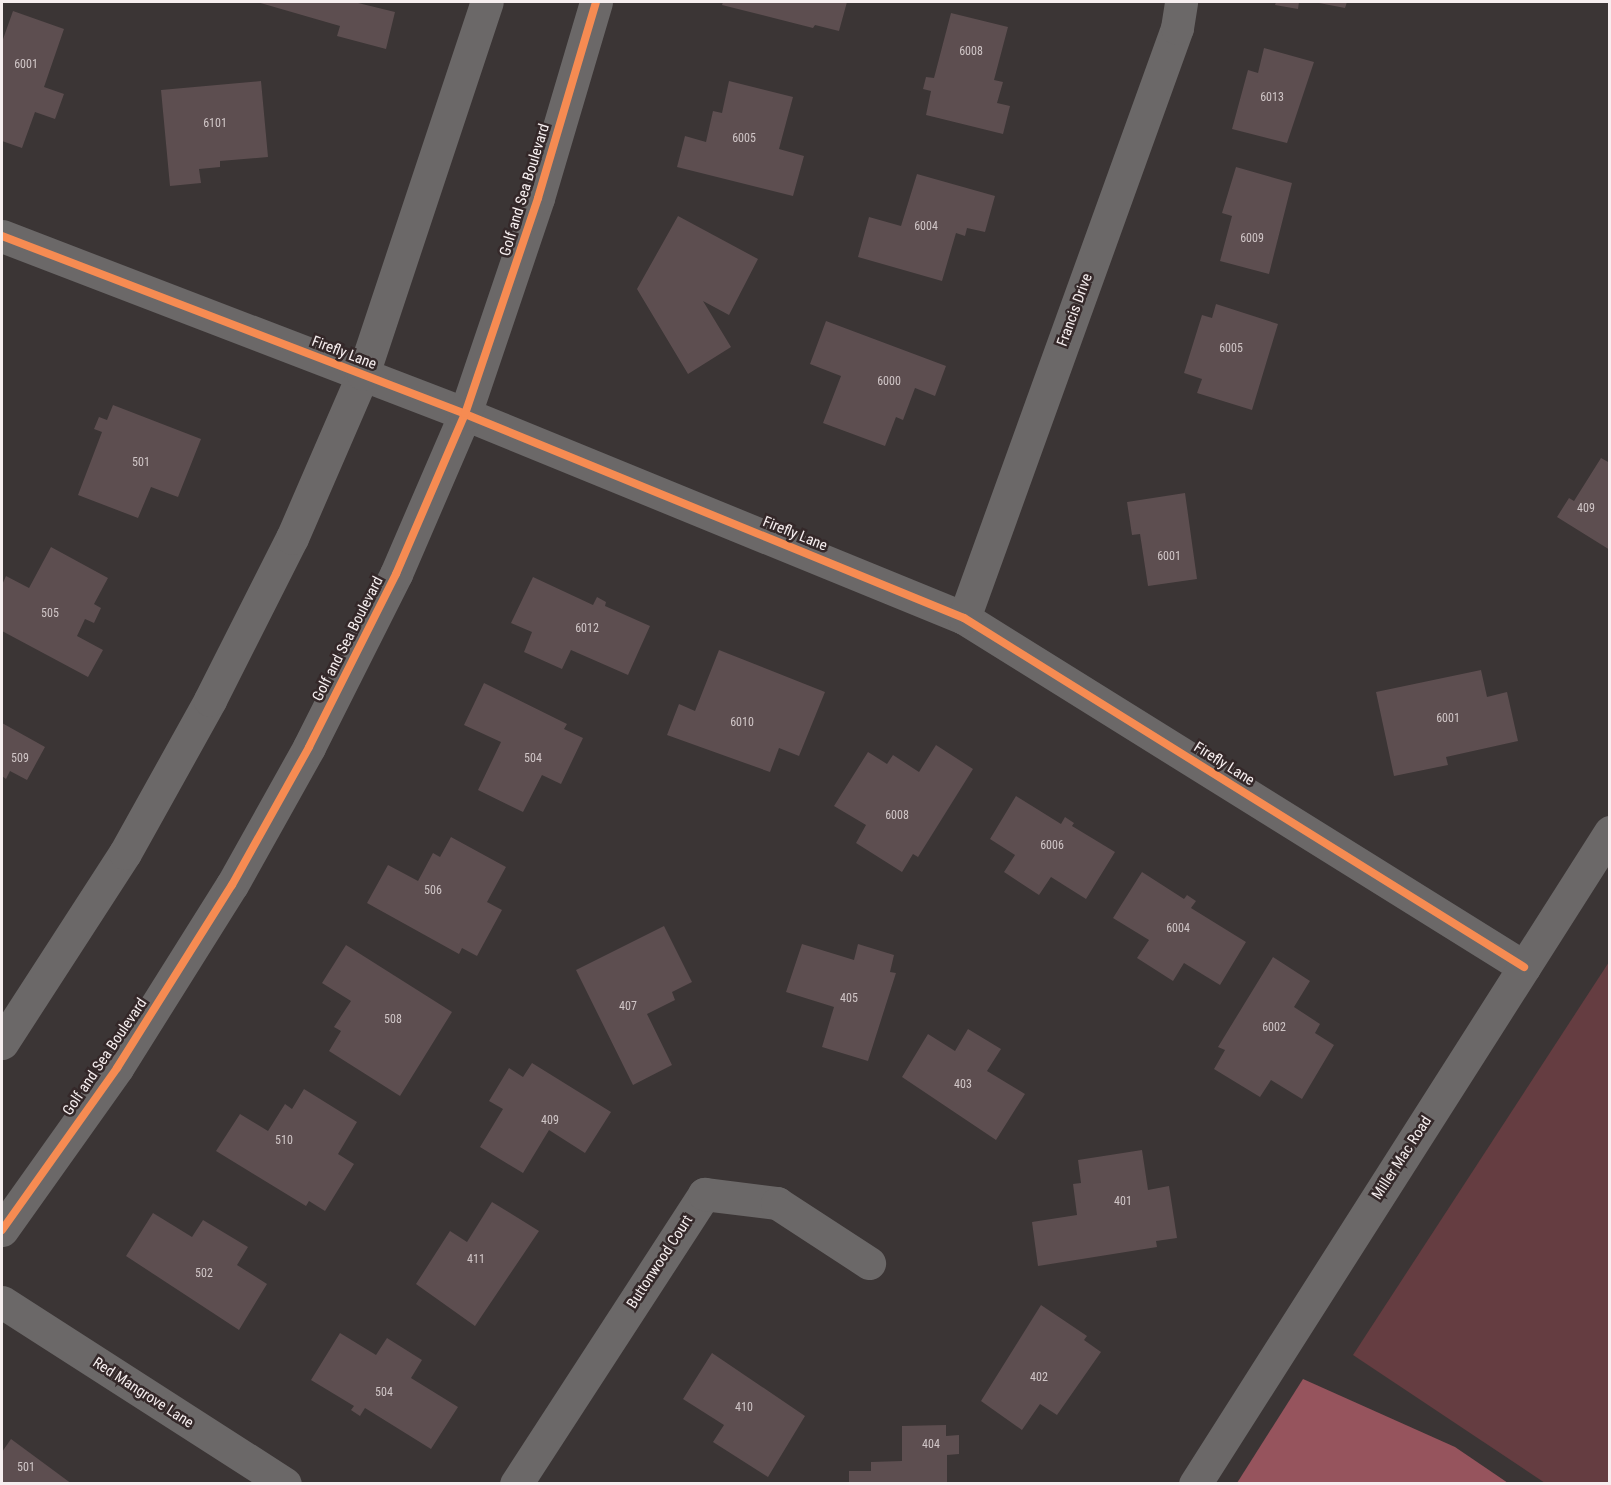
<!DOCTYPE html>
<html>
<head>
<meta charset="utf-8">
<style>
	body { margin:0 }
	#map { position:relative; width:1611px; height:1485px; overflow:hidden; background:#3b3535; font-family:"Roboto Condensed",sans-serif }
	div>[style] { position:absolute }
	.green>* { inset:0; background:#653d41 }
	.water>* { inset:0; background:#96545d }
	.building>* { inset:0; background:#5d4e50 }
	.minor>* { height:33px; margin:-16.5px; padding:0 16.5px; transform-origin:16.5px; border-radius:16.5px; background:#6b6868 }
	.cycleway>* { height:8px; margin:-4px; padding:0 4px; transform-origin:4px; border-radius:4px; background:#f68b52 }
	span { translate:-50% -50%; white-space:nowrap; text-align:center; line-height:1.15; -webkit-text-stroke:5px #342829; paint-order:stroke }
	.number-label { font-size:12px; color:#d0c6c7 }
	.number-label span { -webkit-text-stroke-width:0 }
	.street-label { font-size:15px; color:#f6eeef }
	.frame { position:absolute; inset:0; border:3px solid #f6eeef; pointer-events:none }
</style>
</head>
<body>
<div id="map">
	<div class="green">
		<i style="clip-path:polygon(1609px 962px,1609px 1483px,1545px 1483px,1353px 1355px)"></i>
	</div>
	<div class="water">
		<i style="clip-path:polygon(1303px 1379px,1455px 1447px,1508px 1483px,1237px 1483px)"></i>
	</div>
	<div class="building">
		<i style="clip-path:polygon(257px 2px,354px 2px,395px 12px,386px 49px,337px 36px,340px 26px)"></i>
		<i style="clip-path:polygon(723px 2px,847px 2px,839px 31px,815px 25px,813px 28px,722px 5px)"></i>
		<i style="clip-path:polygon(1276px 2px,1299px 2px,1298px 9px,1275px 5px)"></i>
		<i style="clip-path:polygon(1319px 3px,1319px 2px,1347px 2px,1345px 8px)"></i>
		<i style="clip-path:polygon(13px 11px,64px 29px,44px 87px,64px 94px,55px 119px,35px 112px,22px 148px,2px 141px,2px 42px)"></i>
		<i style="clip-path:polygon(951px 13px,1008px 27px,994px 80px,1003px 82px,997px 103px,1010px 106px,1003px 134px,926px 115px,931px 91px,923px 89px,926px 77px,934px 78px)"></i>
		<i style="clip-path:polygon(1264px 48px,1314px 62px,1287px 143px,1232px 129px,1248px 70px,1258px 73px)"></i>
		<i style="clip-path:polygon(261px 81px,268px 157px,220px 161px,220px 167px,199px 169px,201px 183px,170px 186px,161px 90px)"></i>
		<i style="clip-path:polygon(729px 81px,793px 97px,779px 149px,804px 156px,793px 196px,677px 167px,685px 136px,706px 142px,713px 111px,722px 113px)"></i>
		<i style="clip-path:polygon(1236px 167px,1292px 183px,1269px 274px,1220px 261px,1232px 216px,1222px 213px)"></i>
		<i style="clip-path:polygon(917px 174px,995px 196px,985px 232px,967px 228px,965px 236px,956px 233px,942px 281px,858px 257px,869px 217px,901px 226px)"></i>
		<i style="clip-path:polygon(678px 216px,758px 259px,729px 315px,703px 301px,731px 347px,688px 374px,637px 289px)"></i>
		<i style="clip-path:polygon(1216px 304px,1278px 324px,1252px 410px,1197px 393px,1202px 379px,1184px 373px,1202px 315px,1212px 318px)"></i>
		<i style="clip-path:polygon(826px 321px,946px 366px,935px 396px,915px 388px,903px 420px,896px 417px,885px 446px,823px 423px,841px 376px,810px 364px)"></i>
		<i style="clip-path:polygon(113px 405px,201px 439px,178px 497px,151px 487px,138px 518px,78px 495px,102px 432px,94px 429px,99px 417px,107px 420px)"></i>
		<i style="clip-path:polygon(1601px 458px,1610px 463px,1610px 550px,1557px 517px,1569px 498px,1574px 501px)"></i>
		<i style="clip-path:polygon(1185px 493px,1197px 579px,1148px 586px,1140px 534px,1132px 535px,1127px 502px)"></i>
		<i style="clip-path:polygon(51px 547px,108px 578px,94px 604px,101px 608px,94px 623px,85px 619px,77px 636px,103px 650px,88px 677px,2px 631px,2px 585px,6px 576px,29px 588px)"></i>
		<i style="clip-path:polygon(533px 577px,593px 605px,597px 597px,606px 602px,605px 606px,650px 626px,628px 675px,571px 650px,562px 669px,524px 652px,532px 632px,511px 623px)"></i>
		<i style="clip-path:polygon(719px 650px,825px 692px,799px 756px,779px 748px,770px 772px,667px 735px,679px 704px,695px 711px)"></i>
		<i style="clip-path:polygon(1481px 670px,1487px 697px,1507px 692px,1518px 741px,1446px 757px,1448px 765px,1394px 776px,1376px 692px)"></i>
		<i style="clip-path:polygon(484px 683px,567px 724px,564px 729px,583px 738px,561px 784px,542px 775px,523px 812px,478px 790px,501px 742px,464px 725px)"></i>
		<i style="clip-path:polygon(2px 723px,45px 747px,27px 780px,10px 771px,6px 779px,2px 776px)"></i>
		<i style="clip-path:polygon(936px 745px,973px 769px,918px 857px,913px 854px,902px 872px,856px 843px,866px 825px,834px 806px,868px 752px,887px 764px,893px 755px,919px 772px)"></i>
		<i style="clip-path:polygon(1016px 796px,1061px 824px,1065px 817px,1074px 823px,1072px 826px,1115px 852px,1086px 899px,1051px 877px,1039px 895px,1004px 872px,1015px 855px,990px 839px)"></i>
		<i style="clip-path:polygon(451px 837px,506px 867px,487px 902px,502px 910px,477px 956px,462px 948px,459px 954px,367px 903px,388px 865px,418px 881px,433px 853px,440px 857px)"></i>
		<i style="clip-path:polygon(1142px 872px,1184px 899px,1187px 895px,1196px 901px,1191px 908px,1246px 942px,1220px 985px,1184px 963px,1173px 981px,1137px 958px,1149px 940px,1113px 918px)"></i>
		<i style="clip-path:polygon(664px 926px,692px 982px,672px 992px,675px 1000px,647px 1014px,672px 1065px,633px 1085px,576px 970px)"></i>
		<i style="clip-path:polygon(802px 944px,854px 960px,858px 944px,894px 955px,890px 972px,896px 973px,868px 1061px,822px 1047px,834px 1007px,786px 992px)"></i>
		<i style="clip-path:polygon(346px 945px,452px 1012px,400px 1096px,329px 1051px,341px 1031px,334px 1027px,351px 1001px,322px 983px)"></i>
		<i style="clip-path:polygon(1273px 957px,1310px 981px,1294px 1007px,1320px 1024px,1315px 1033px,1334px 1045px,1302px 1099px,1271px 1080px,1260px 1097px,1214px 1069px,1225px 1050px,1218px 1047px)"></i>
		<i style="clip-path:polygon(968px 1029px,1001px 1049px,987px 1071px,1025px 1094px,996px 1140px,902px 1077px,928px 1034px,955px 1051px)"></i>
		<i style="clip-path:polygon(532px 1063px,611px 1112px,585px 1153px,549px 1130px,523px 1173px,480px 1147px,503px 1109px,489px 1101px,509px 1068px,523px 1077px)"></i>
		<i style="clip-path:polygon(304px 1089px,357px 1122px,338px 1154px,354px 1164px,325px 1211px,309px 1201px,306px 1206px,216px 1151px,240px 1114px,268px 1131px,285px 1104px,292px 1109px)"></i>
		<i style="clip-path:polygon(1142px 1150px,1148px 1190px,1169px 1186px,1177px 1238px,1156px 1241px,1157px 1247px,1038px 1266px,1032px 1222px,1077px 1215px,1073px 1184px,1081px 1183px,1078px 1160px)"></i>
		<i style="clip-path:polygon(492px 1202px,539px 1231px,475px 1326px,416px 1284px,450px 1231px,467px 1242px)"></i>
		<i style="clip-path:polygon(153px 1213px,192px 1237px,203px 1220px,248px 1247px,237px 1265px,267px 1284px,239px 1330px,126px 1256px)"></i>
		<i style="clip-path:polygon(1041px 1305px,1087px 1336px,1084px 1340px,1101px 1352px,1057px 1415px,1040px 1404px,1022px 1430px,981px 1401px)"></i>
		<i style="clip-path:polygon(340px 1333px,376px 1355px,387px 1338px,422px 1360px,411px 1378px,458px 1407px,431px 1449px,365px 1408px,360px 1416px,351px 1410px,354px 1406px,311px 1380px)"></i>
		<i style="clip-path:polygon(712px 1353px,805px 1416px,768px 1477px,713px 1442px,724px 1425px,683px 1399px)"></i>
		<i style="clip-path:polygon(946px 1425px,946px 1436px,959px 1435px,959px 1454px,947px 1455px,947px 1484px,849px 1484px,849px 1471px,871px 1471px,871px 1462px,902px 1461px,902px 1426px)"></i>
		<i style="clip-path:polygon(11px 1439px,72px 1484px,2px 1484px,2px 1452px)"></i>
	</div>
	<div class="minor">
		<i style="left:2px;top:236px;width:496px;rotate:21deg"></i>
		<i style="left:465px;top:414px;width:539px;rotate:22.24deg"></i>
		<i style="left:964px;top:618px;width:660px;rotate:31.93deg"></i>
		<i style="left:964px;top:618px;width:627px;rotate:-70.15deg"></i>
		<i style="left:1177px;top:28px;width:26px;rotate:-81deg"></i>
		<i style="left:2px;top:1043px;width:226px;rotate:-57.1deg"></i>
		<i style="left:125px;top:853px;width:175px;rotate:-60.9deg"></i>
		<i style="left:210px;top:700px;width:182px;rotate:-63.2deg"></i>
		<i style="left:292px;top:538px;width:179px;rotate:-66.6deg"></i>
		<i style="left:363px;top:374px;width:392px;rotate:-71.6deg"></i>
		<i style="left:2px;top:1230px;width:199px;rotate:-54.6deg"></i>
		<i style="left:117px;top:1068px;width:216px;rotate:-57.9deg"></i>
		<i style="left:232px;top:885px;width:158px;rotate:-60.8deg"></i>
		<i style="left:309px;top:747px;width:194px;rotate:-63.3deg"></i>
		<i style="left:396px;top:574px;width:174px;rotate:-66.7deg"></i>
		<i style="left:465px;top:414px;width:228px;rotate:-71.3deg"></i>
		<i style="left:538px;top:198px;width:204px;rotate:-73.5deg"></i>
		<i style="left:2px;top:1302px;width:336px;rotate:32.7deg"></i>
		<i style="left:516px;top:1484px;width:346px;rotate:-57deg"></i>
		<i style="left:704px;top:1194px;width:74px;rotate:7deg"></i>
		<i style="left:777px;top:1203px;width:110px;rotate:33.1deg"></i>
		<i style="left:1195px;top:1484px;width:773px;rotate:-57.52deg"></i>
	</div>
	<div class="cycleway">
		<i style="left:2px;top:236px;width:496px;rotate:21deg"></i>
		<i style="left:465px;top:414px;width:539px;rotate:22.24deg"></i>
		<i style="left:964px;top:618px;width:660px;rotate:31.93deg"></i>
		<i style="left:2px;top:1230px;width:199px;rotate:-54.6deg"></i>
		<i style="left:117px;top:1068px;width:216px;rotate:-57.9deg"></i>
		<i style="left:232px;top:885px;width:158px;rotate:-60.8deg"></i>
		<i style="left:309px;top:747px;width:194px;rotate:-63.3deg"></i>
		<i style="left:396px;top:574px;width:174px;rotate:-66.7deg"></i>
		<i style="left:465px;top:414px;width:228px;rotate:-71.3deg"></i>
		<i style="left:538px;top:198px;width:204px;rotate:-73.5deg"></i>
	</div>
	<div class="number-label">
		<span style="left:971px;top:52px">6008</span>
		<span style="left:26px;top:65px">6001</span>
		<span style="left:1272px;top:98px">6013</span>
		<span style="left:215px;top:124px">6101</span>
		<span style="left:744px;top:139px">6005</span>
		<span style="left:926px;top:227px">6004</span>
		<span style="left:1252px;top:239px">6009</span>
		<span style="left:1231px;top:349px">6005</span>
		<span style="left:889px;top:382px">6000</span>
		<span style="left:141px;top:463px">501</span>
		<span style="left:1586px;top:509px">409</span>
		<span style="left:1169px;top:557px">6001</span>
		<span style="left:50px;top:614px">505</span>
		<span style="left:587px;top:629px">6012</span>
		<span style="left:1448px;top:719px">6001</span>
		<span style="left:742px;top:723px">6010</span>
		<span style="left:20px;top:759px">509</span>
		<span style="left:533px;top:759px">504</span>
		<span style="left:897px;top:816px">6008</span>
		<span style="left:1052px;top:846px">6006</span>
		<span style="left:433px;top:891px">506</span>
		<span style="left:1178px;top:929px">6004</span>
		<span style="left:849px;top:999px">405</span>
		<span style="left:628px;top:1007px">407</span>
		<span style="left:393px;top:1020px">508</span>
		<span style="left:1274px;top:1028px">6002</span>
		<span style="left:963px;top:1085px">403</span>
		<span style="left:550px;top:1121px">409</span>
		<span style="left:284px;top:1141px">510</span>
		<span style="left:1123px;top:1202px">401</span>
		<span style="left:476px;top:1260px">411</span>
		<span style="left:204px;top:1274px">502</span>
		<span style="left:1039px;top:1378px">402</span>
		<span style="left:384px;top:1393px">504</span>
		<span style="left:744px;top:1408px">410</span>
		<span style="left:931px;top:1445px">404</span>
		<span style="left:26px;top:1468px">501</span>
	</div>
	<div class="street-label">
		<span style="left:525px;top:190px;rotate:-73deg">Golf and Sea Boulevard</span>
		<span style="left:1075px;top:310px;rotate:-70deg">Francis Drive</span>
		<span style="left:344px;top:353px;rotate:21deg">Firefly Lane</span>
		<span style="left:795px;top:534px;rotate:22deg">Firefly Lane</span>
		<span style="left:348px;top:639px;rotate:-63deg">Golf and Sea Boulevard</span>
		<span style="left:1224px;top:764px;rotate:32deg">Firefly Lane</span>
		<span style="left:105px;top:1057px;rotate:-56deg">Golf and Sea Boulevard</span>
		<span style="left:1402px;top:1158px;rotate:-57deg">Miller Mac Road</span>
		<span style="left:660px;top:1262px;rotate:-57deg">Buttonwood Court</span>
		<span style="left:143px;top:1393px;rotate:33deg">Red Mangrove Lane</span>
	</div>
	<div class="frame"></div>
</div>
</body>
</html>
